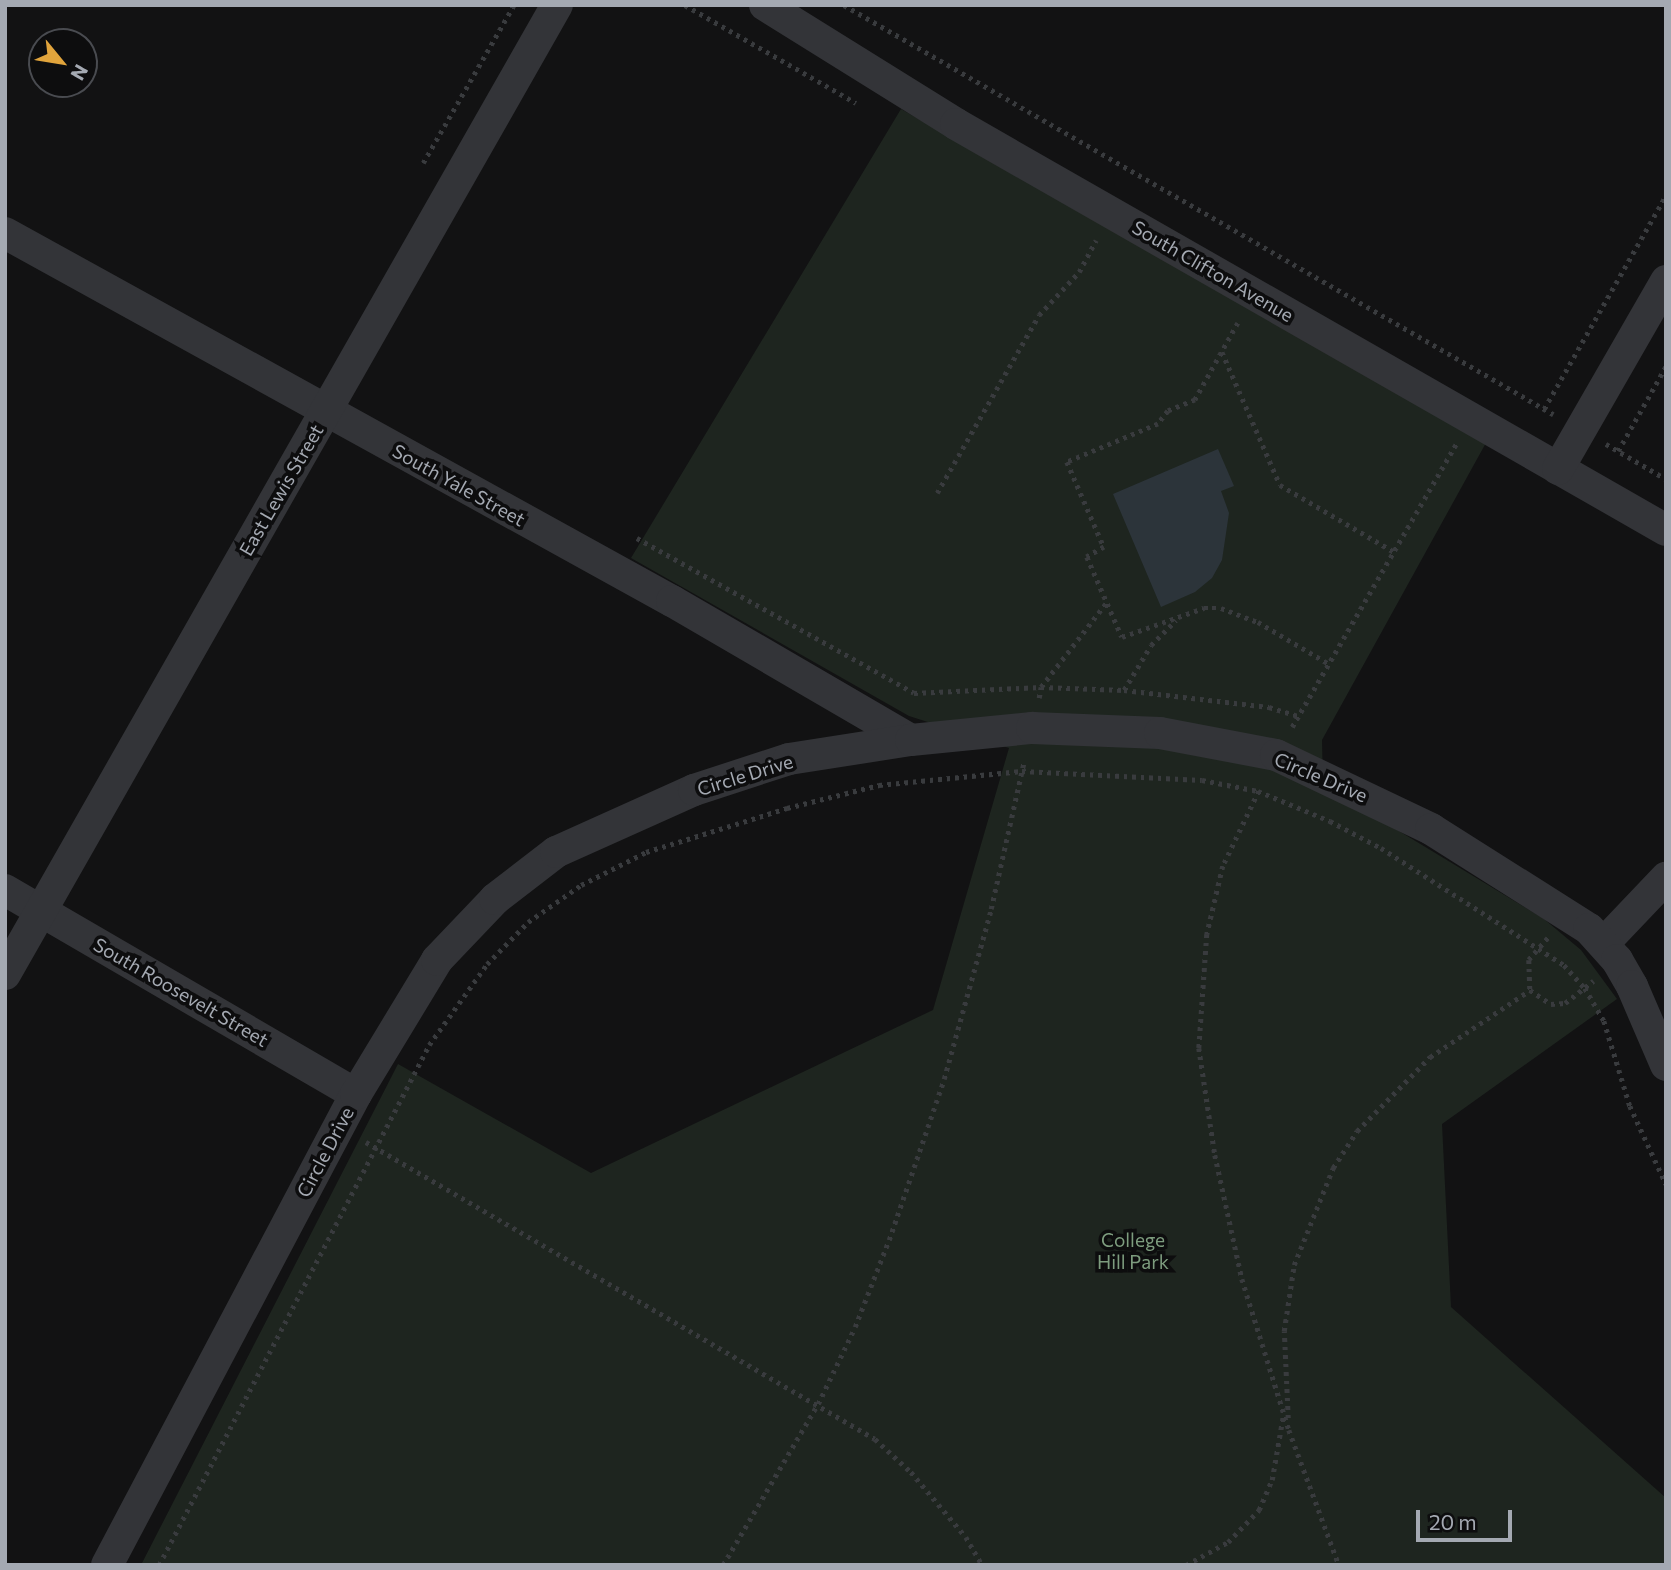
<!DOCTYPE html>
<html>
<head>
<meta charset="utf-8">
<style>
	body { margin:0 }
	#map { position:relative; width:1671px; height:1570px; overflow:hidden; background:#121213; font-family:Commissioner,sans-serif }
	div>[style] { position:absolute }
	.green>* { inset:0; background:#1e251f }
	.water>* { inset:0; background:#2c343a }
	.path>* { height:4.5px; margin-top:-2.25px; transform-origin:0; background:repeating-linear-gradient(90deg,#393b3e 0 3.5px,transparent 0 8.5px) }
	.minor>* { height:32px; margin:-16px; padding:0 16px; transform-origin:16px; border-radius:16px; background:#333438 }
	span { translate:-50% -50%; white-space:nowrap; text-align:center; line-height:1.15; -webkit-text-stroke:7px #0d0d0e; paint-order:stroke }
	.street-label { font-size:19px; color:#a4a9b2 }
	.park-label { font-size:19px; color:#7d9c7e }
	.frame { position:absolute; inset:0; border:7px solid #a4a9b2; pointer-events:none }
	.north { position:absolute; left:28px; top:28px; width:70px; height:70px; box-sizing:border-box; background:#0d0d0e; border:2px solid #494b50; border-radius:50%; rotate:120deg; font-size:19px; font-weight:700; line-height:28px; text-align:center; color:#a4a9b2 }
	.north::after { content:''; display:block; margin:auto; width:24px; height:32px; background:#e1a43c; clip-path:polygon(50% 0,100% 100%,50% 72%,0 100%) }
	.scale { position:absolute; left:1416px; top:1510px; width:96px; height:32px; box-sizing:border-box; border:4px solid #a4a9b2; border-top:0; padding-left:9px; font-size:21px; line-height:24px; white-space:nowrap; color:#a4a9b2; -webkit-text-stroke:5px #0d0d0e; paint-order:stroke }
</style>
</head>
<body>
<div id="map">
	<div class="green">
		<i style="clip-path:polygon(901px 109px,1487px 441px,1322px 740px,1323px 785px,1544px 919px,1581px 950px,1617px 999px,1442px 1124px,1451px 1307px,1666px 1498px,1666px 1565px,141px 1565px,398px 1064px,591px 1173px,933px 1010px,1009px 748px,909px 716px,631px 558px)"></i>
	</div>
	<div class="water">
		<i style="clip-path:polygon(1218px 449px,1234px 486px,1221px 491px,1229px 513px,1222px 560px,1212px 578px,1195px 592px,1161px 607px,1113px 494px)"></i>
	</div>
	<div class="path">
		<i style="left:685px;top:5px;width:197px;rotate:29.8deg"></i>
		<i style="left:844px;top:5px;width:819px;rotate:29.98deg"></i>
		<i style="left:423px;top:163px;width:182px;rotate:-60.1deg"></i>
		<i style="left:1238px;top:323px;width:88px;rotate:119.2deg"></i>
		<i style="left:1195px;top:400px;width:29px;rotate:158deg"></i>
		<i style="left:1168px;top:411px;width:16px;rotate:128deg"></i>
		<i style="left:1158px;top:424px;width:99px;rotate:157.3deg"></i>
		<i style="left:1067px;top:462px;width:93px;rotate:66.5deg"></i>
		<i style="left:1104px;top:547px;width:20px;rotate:150deg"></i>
		<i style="left:1087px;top:557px;width:87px;rotate:66.4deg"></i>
		<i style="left:1122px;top:637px;width:87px;rotate:-19.5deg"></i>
		<i style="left:1204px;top:608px;width:17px"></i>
		<i style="left:1221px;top:608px;width:40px;rotate:21deg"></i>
		<i style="left:1258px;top:622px;width:82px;rotate:30.6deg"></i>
		<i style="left:1222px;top:352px;width:145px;rotate:66.4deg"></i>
		<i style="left:1280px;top:485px;width:132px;rotate:30.4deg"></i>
		<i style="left:1544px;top:409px;width:246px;rotate:-60.3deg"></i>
		<i style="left:1606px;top:444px;width:69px;rotate:30.3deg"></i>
		<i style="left:1618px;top:451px;width:98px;rotate:-60.5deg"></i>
		<i style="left:937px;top:493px;width:205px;rotate:-60.2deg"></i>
		<i style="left:1039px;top:315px;width:59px;rotate:-47.1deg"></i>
		<i style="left:1079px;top:272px;width:36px;rotate:-62deg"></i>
		<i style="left:637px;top:538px;width:317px;rotate:29.2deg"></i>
		<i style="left:914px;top:693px;width:127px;rotate:-2.7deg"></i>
		<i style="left:1041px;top:687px;width:83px;rotate:2.1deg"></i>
		<i style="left:1124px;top:690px;width:146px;rotate:6.7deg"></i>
		<i style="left:1269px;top:707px;width:31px;rotate:17deg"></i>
		<i style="left:1124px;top:690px;width:52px;rotate:-59deg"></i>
		<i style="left:1151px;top:645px;width:35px;rotate:-45deg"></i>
		<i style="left:1039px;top:698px;width:11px;rotate:-80deg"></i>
		<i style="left:1041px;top:687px;width:108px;rotate:-52.2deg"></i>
		<i style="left:1292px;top:727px;width:327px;rotate:-59.9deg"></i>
		<i style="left:1259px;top:791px;width:83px;rotate:115.6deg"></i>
		<i style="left:1223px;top:866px;width:70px;rotate:103.2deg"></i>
		<i style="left:1207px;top:934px;width:114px;rotate:94deg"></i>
		<i style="left:1199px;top:1048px;width:108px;rotate:81.5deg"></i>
		<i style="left:1215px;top:1155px;width:127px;rotate:77.7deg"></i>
		<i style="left:1242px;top:1279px;width:158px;rotate:72.7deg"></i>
		<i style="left:1289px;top:1430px;width:144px;rotate:69.7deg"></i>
		<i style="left:1548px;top:938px;width:29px;rotate:131deg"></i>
		<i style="left:1529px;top:960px;width:30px;rotate:88deg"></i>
		<i style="left:1530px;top:990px;width:25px;rotate:34deg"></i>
		<i style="left:1551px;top:1004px;width:14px;rotate:-4deg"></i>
		<i style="left:1565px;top:1003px;width:36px;rotate:-38deg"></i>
		<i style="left:366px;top:1142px;width:589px;rotate:30.26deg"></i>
		<i style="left:875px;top:1439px;width:49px;rotate:42.5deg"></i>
		<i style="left:911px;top:1472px;width:85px;rotate:49.8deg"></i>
		<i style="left:966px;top:1537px;width:32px;rotate:60deg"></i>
		<i style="left:1288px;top:1418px;width:87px;rotate:-92.6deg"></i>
		<i style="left:1284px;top:1331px;width:67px;rotate:-81.4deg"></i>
		<i style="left:1294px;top:1265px;width:105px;rotate:-68.1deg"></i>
		<i style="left:1333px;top:1168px;width:44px;rotate:-57deg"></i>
		<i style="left:1357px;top:1131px;width:104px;rotate:-45.4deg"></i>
		<i style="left:1430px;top:1057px;width:120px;rotate:-33.8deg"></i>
		<i style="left:159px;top:1565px;width:586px;rotate:-62.56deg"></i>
		<i style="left:429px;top:1045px;width:100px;rotate:-54.4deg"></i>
		<i style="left:487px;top:964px;width:59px;rotate:-45.7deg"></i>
		<i style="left:528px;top:922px;width:65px;rotate:-34.9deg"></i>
		<i style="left:581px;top:885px;width:73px;rotate:-26.9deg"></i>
		<i style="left:646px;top:852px;width:148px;rotate:-17.3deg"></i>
		<i style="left:787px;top:808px;width:95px;rotate:-14deg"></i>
		<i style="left:879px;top:785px;width:144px;rotate:-5.6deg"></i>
		<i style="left:1022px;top:771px;width:180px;rotate:2.9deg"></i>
		<i style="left:1202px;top:780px;width:57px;rotate:11.1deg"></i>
		<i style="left:1258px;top:791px;width:78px;rotate:22.6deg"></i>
		<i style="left:1330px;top:821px;width:58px;rotate:27.9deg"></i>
		<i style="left:1381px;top:848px;width:217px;rotate:32.6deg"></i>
		<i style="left:1564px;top:965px;width:31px;rotate:48deg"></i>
		<i style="left:1585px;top:988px;width:38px;rotate:60deg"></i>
		<i style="left:1604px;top:1021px;width:89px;rotate:73deg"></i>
		<i style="left:1630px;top:1106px;width:86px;rotate:65.2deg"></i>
		<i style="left:723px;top:1565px;width:187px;rotate:-59.5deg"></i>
		<i style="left:818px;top:1404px;width:85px;rotate:-64.3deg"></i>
		<i style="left:855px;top:1327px;width:93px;rotate:-68.7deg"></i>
		<i style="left:889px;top:1240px;width:170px;rotate:-71.1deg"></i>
		<i style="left:944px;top:1079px;width:176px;rotate:-74.5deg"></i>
		<i style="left:991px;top:909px;width:152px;rotate:-77.4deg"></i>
		<i style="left:1186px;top:1565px;width:48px;rotate:-28.7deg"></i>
		<i style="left:1228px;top:1542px;width:45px;rotate:-45.9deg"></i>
		<i style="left:1259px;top:1510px;width:33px;rotate:-67deg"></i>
		<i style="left:1272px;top:1480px;width:65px;rotate:-80.2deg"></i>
	</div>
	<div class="minor">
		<i style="left:765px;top:5px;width:225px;rotate:31.9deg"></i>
		<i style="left:956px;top:124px;width:818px;rotate:29.76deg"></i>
		<i style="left:5px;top:233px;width:762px;rotate:28.89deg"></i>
		<i style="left:672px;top:601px;width:276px;rotate:30.2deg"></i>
		<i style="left:1558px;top:469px;width:217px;rotate:-60.1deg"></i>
		<i style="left:5px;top:890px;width:406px;rotate:30.2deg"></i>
		<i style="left:1604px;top:943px;width:90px;rotate:-46.4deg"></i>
		<i style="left:5px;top:974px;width:1115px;rotate:-60.33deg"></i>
		<i style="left:107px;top:1565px;width:533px;rotate:-62.14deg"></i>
		<i style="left:356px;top:1094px;width:157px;rotate:-58.8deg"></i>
		<i style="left:437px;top:960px;width:84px;rotate:-46.4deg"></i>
		<i style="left:495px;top:899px;width:77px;rotate:-37.6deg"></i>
		<i style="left:556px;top:852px;width:151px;rotate:-24.2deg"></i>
		<i style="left:694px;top:790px;width:100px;rotate:-18.1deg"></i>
		<i style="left:789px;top:759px;width:123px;rotate:-8.9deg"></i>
		<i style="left:911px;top:740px;width:122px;rotate:-5.7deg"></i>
		<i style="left:1032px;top:728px;width:128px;rotate:2.2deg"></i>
		<i style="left:1160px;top:733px;width:118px;rotate:10.7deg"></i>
		<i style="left:1276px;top:755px;width:172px;rotate:25.5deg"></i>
		<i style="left:1431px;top:829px;width:187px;rotate:32.3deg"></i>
		<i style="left:1589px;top:929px;width:42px;rotate:47.9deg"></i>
		<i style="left:1617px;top:960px;width:30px;rotate:60deg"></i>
		<i style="left:1632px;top:986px;width:86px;rotate:66.7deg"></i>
	</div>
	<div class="street-label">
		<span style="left:1213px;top:271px;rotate:30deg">South Clifton Avenue</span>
		<span style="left:459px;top:485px;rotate:29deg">South Yale Street</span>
		<span style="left:281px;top:490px;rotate:-60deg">East Lewis Street</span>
		<span style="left:745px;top:775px;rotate:-17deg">Circle Drive</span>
		<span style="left:1321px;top:777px;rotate:23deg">Circle Drive</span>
		<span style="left:181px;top:992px;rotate:30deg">South Roosevelt Street</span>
		<span style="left:325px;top:1152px;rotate:-62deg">Circle Drive</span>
	</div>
	<div class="park-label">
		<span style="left:1133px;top:1251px">College<br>Hill Park</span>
	</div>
	<div class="frame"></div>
	<div class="north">N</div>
	<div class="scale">20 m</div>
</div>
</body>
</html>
